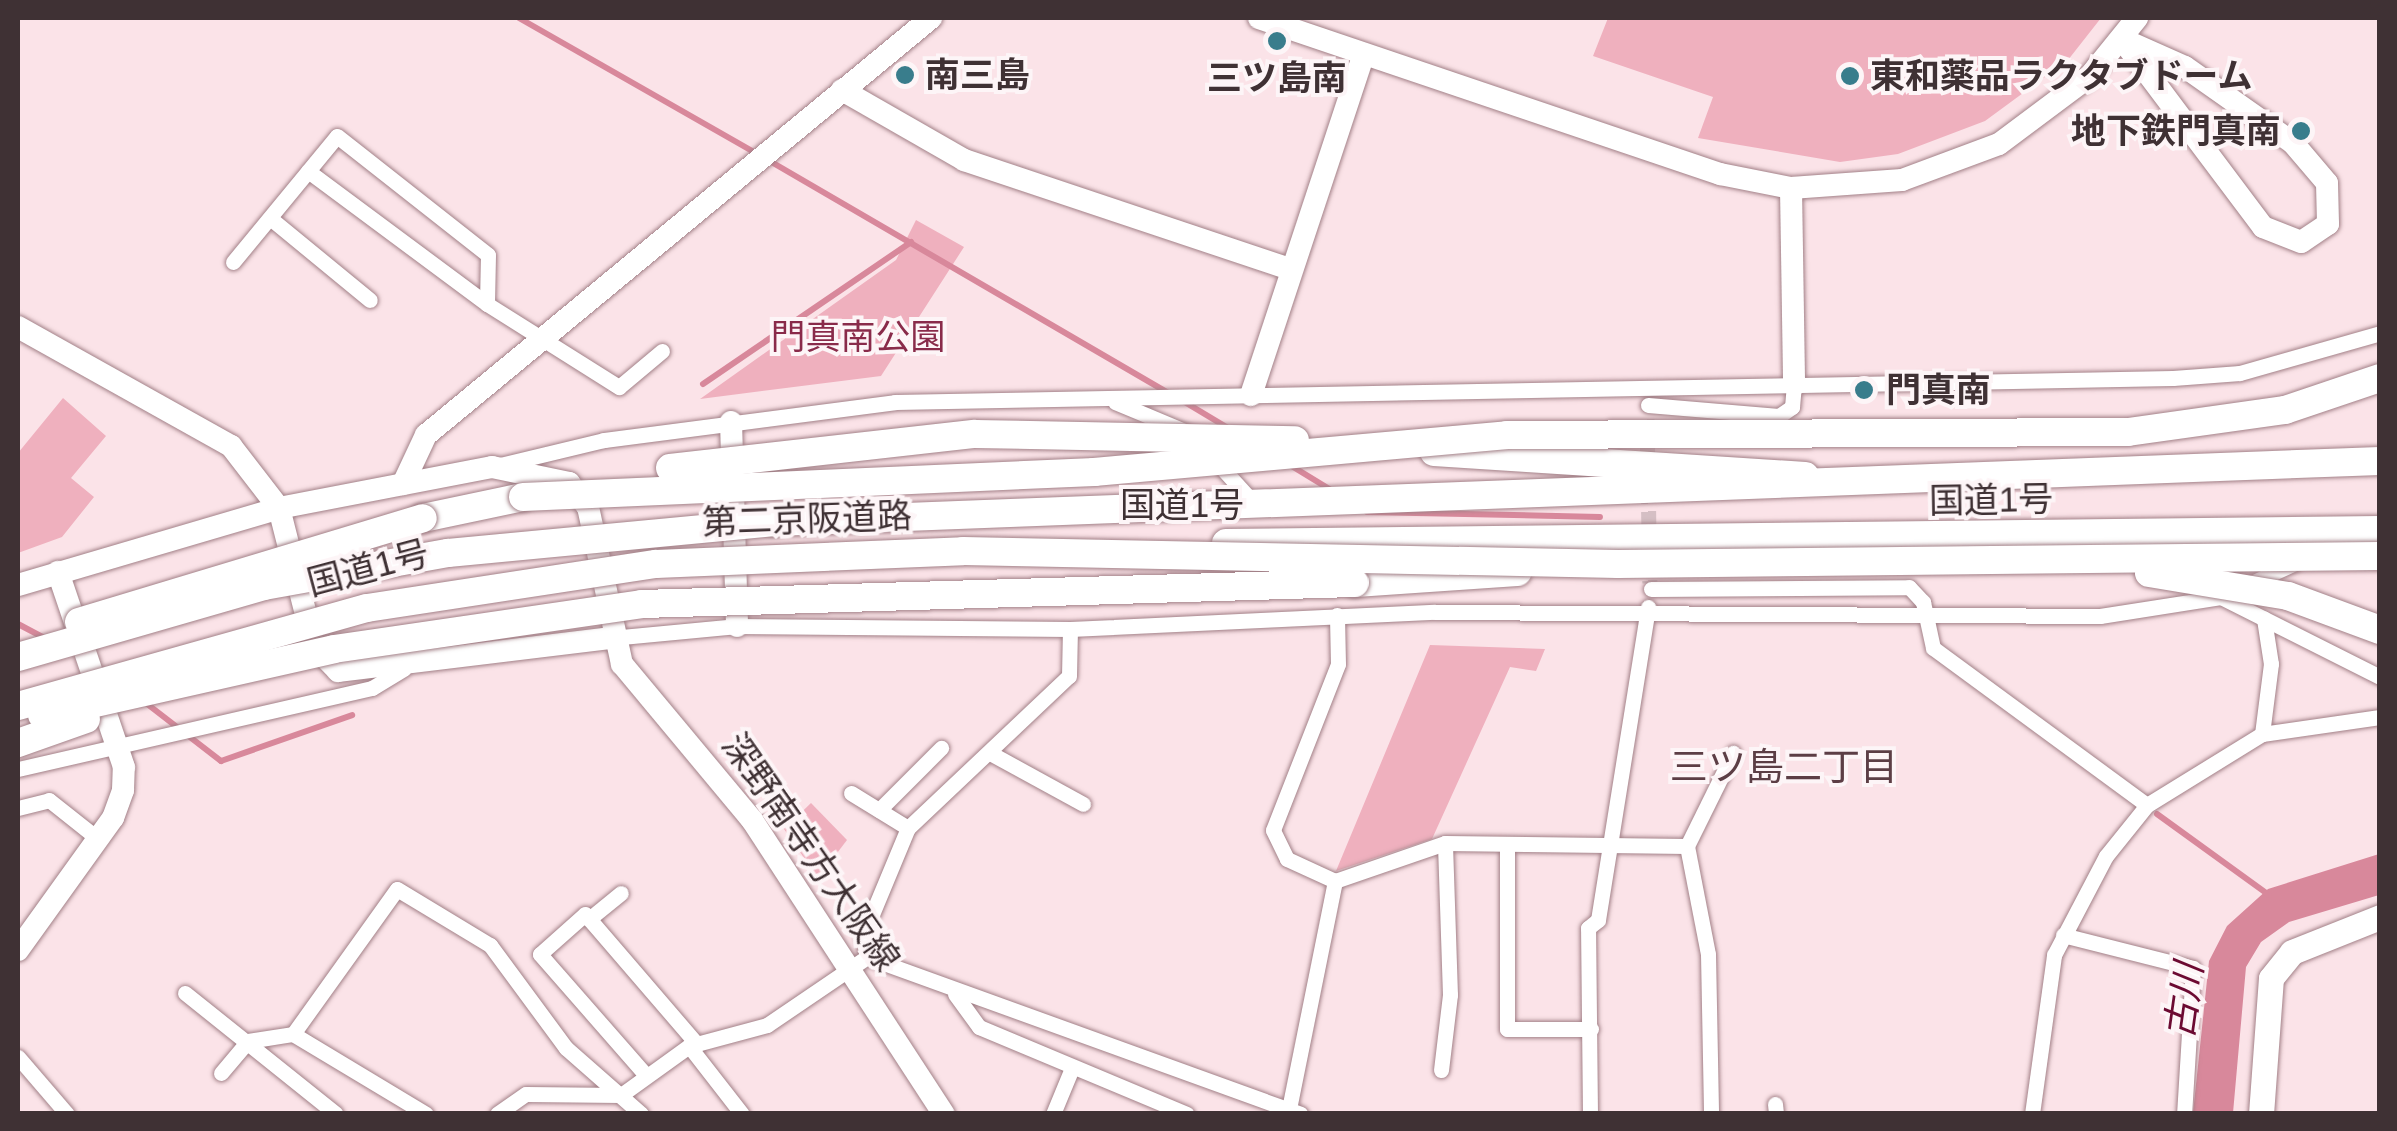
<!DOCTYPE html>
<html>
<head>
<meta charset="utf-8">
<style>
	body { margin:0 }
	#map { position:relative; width:2397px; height:1131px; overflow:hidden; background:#fbe3e8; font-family:Arial,"Noto Sans JP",sans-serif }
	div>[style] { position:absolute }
	.green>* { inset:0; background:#efb0be }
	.water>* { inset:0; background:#d8889b }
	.stream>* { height:6px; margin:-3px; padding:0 3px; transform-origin:3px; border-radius:3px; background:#d8889b }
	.street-tunnel>* { height:15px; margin-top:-7.5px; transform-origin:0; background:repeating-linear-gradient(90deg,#d5bfc4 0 15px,transparent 0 23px) }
	.roads { filter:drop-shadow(0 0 2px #a28087) drop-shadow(0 0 2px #a28087) }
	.street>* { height:15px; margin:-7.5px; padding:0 7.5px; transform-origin:7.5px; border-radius:7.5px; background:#fff }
	.secondary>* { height:22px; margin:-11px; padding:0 11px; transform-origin:11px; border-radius:11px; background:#fff }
	.primary>* { height:25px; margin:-12.5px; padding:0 12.5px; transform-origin:12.5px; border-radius:12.5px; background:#fff }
	.highway>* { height:28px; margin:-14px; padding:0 14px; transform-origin:14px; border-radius:14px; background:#fff }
	.bridges { filter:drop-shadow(0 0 2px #a28087) drop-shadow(0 0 2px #a28087) }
	.highway-bridge>* { height:28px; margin:-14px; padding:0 14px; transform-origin:14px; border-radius:14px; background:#fff }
	.dots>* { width:28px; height:28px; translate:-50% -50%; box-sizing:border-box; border:5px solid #fdf5f7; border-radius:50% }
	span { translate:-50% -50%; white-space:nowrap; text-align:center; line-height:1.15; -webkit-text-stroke:8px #fdf5f7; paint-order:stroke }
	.poi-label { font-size:35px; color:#3f3134; font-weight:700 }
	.left { translate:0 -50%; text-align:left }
	.right { translate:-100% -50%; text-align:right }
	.park-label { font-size:35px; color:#892b4a }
	.street-label { font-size:35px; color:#3f3134 }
	.neighbourhood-label { font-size:38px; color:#5c3e45 }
	.water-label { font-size:38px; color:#6c0a32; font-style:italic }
	.frame { position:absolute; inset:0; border:20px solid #3f3134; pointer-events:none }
</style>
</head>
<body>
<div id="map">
	<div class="green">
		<i style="clip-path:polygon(1608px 18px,2101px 18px,2068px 60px,1985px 121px,1898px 154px,1840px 162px,1698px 138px,1713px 97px,1593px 56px)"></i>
		<i style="clip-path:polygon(916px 220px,964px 247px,881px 376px,700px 399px,896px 260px)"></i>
		<i style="clip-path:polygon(63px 398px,106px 436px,71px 478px,94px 497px,62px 537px,18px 553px,18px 453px)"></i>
		<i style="clip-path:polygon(1430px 645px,1545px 649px,1536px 671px,1510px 667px,1432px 839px,1336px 871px)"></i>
		<i style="clip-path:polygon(811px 803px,847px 840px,818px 878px,784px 829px)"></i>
	</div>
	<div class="water">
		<i style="clip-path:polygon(2379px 854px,2379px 895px,2289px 922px,2261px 942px,2246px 967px,2233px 1113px,2193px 1113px,2209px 961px,2227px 926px,2268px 889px)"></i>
	</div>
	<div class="stream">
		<i style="left:519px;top:18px;width:274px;rotate:29.7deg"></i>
		<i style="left:768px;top:160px;width:462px;rotate:30.2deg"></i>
		<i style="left:703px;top:384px;width:252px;rotate:-34.3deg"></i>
		<i style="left:1183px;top:401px;width:52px;rotate:31deg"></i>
		<i style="left:1290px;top:465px;width:48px;rotate:31.4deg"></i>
		<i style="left:1367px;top:512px;width:233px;rotate:1.2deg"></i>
		<i style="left:18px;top:624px;width:34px;rotate:28deg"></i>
		<i style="left:142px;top:700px;width:100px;rotate:37.7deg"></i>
		<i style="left:221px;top:761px;width:139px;rotate:-19.3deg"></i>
		<i style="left:2157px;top:814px;width:138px;rotate:35.9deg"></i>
	</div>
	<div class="street-tunnel">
		<i style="left:1647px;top:419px;width:164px;rotate:89deg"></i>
	</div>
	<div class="roads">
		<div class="street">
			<i style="left:308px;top:171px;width:223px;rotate:36.6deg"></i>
			<i style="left:270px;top:218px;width:129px;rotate:39.4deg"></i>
			<i style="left:233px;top:262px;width:163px;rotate:-50.5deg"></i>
			<i style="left:337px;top:136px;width:192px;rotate:38.2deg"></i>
			<i style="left:488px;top:255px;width:49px;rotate:91.2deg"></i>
			<i style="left:487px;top:304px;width:156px;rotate:32.2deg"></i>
			<i style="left:619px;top:387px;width:56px;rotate:-39.9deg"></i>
			<i style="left:1115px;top:402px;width:86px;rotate:22.7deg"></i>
			<i style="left:1648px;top:405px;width:131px;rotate:4.8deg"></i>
			<i style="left:1779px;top:416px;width:16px;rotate:-35deg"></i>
			<i style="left:1792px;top:407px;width:22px;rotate:-85deg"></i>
			<i style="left:1211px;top:456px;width:61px;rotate:47.7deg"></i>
			<i style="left:500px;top:465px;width:107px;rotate:-13.5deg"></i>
			<i style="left:604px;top:440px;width:293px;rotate:-7.4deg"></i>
			<i style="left:895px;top:402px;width:1278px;rotate:-1.08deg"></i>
			<i style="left:2173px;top:378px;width:67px;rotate:-4.3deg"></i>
			<i style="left:2240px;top:373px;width:146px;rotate:-15.9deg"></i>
			<i style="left:1651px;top:589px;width:258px;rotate:-0.4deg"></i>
			<i style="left:1909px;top:587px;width:21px;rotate:47deg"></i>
			<i style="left:1923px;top:602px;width:47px;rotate:77.7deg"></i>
			<i style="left:1933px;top:648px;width:265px;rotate:36.3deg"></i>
			<i style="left:2221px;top:597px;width:178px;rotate:26.7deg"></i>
			<i style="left:611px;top:638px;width:127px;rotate:-5.4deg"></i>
			<i style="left:737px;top:626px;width:333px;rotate:0.5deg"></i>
			<i style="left:1070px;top:629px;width:365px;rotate:-2.7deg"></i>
			<i style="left:1435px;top:612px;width:665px;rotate:0.34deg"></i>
			<i style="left:2100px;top:616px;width:122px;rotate:-8.9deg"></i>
			<i style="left:2221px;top:597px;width:81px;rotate:-24.7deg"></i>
			<i style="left:2262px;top:734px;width:71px;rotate:-82.7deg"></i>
			<i style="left:2271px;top:664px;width:46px;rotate:-98.8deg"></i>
			<i style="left:990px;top:753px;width:106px;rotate:28.7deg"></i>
			<i style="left:18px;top:769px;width:363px;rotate:-12.9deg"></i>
			<i style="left:372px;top:688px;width:37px;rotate:-31deg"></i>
			<i style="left:851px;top:793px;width:67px;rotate:31.6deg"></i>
			<i style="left:18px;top:808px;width:32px;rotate:-14deg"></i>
			<i style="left:49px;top:800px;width:63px;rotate:38.5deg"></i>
			<i style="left:879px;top:810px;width:88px;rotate:-45deg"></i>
			<i style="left:1507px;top:844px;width:185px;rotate:90deg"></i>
			<i style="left:1507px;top:1029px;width:84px"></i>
			<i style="left:1687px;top:846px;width:104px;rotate:-63.7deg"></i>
			<i style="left:1335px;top:881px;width:53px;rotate:-155.4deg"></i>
			<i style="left:1287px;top:859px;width:32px;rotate:-116deg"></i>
			<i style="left:1273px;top:830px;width:178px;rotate:-68.6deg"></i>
			<i style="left:1338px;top:664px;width:49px;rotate:-91.2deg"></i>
			<i style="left:589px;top:919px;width:41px;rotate:-39.1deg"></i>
			<i style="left:2063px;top:935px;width:134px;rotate:14.2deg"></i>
			<i style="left:2193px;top:968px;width:146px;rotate:93.5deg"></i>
			<i style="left:867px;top:957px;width:21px;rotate:-101deg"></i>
			<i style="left:863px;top:936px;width:117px;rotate:-67.4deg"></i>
			<i style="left:908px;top:828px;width:221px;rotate:-43.4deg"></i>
			<i style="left:1069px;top:676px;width:47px;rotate:-88.8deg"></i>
			<i style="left:185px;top:993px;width:193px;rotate:38.7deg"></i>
			<i style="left:955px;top:994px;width:41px;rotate:54deg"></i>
			<i style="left:979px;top:1027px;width:225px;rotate:22.7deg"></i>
			<i style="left:293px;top:1034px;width:178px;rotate:-54.4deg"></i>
			<i style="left:397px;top:889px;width:109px;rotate:31.1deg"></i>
			<i style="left:490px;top:945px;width:128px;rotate:53.6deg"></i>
			<i style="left:566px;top:1048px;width:100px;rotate:41.3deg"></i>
			<i style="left:689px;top:1046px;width:86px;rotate:52.1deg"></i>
			<i style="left:18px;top:1057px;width:75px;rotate:49.3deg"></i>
			<i style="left:1441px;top:1070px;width:76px;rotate:-83.2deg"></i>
			<i style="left:1450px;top:995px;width:152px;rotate:-91.9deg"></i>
			<i style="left:221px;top:1073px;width:42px;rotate:-49.8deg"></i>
			<i style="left:248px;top:1041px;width:46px;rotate:-8.8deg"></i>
			<i style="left:293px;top:1034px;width:155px;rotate:31deg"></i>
			<i style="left:644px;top:1073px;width:158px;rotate:-131.2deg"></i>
			<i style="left:540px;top:954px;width:60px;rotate:-41.6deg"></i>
			<i style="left:585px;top:914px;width:172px;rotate:49.3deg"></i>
			<i style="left:1775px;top:1104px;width:10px;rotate:84deg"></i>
			<i style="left:497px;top:1114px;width:35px;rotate:-35deg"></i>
			<i style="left:526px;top:1094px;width:95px;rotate:0.6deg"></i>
			<i style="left:621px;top:1095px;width:84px;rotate:-35.8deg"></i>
			<i style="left:689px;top:1046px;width:81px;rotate:-15.1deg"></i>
			<i style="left:767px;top:1025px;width:121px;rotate:-34.2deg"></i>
			<i style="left:867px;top:957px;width:461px;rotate:19.9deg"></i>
			<i style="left:1053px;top:1114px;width:50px;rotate:-67.6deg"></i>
			<i style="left:1288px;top:1114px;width:238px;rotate:-78.6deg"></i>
			<i style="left:1335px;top:881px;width:116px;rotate:-19.1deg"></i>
			<i style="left:1445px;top:843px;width:242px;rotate:0.7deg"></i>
			<i style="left:1687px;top:846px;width:110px;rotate:79deg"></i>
			<i style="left:1708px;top:954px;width:160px;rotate:88.9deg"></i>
			<i style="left:1590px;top:1114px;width:186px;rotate:-90.6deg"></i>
			<i style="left:1588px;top:928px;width:13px;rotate:-39deg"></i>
			<i style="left:1598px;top:920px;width:317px;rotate:-80.9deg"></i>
			<i style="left:2032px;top:1114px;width:161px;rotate:-82.1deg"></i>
			<i style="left:2054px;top:955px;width:112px;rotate:-62.3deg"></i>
			<i style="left:2106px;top:856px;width:65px;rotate:-51.2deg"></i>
			<i style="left:2147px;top:805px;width:135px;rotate:-31.7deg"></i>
			<i style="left:2262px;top:734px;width:119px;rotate:-8.2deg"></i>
		</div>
		<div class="secondary">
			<i style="left:1259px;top:18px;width:487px;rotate:18.7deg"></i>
			<i style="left:1720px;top:174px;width:72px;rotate:11.2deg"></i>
			<i style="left:1791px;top:188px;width:111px;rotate:-4.1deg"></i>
			<i style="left:1902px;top:180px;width:103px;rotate:-20.4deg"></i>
			<i style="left:1999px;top:144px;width:114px;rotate:-36.8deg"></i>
			<i style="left:2090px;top:76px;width:75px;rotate:-51deg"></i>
			<i style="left:2122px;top:39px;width:69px;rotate:24deg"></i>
			<i style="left:2185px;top:67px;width:132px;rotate:35.1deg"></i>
			<i style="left:2293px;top:143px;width:52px;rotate:49.6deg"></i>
			<i style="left:2327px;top:183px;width:41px;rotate:88.6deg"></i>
			<i style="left:2328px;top:224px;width:32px;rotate:146deg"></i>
			<i style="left:2301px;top:242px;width:41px;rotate:-158.5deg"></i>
			<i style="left:2263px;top:227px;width:235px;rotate:-126.9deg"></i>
			<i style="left:842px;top:90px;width:141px;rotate:29.8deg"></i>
			<i style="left:964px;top:160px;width:344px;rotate:18.5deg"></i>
			<i style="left:1791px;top:188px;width:197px;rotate:89.1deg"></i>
			<i style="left:18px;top:327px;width:244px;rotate:29.2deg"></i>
			<i style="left:231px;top:446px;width:78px;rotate:52.3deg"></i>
			<i style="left:279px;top:508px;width:142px;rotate:75.8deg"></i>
			<i style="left:314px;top:646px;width:35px;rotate:46deg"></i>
			<i style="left:338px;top:671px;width:275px;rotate:-6.9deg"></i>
			<i style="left:1251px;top:395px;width:359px;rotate:-71.7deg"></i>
			<i style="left:731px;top:422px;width:204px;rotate:88.3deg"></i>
			<i style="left:403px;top:484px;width:54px;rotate:-64.9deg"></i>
			<i style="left:426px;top:435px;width:655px;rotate:-39.55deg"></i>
			<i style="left:18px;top:585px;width:272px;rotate:-16.4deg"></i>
			<i style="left:279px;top:508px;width:217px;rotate:-10.9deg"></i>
			<i style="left:492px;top:467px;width:79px;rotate:11.7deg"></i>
			<i style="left:569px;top:483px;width:31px;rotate:52deg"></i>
			<i style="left:588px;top:507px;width:161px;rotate:77.8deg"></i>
			<i style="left:622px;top:664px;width:203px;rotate:50.2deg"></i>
			<i style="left:752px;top:820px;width:351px;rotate:56.9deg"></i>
			<i style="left:18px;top:950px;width:163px;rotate:-54.3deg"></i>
			<i style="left:113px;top:818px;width:30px;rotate:-70deg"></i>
			<i style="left:123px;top:790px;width:23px;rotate:-88deg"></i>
			<i style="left:124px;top:767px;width:206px;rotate:-108.7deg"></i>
		</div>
		<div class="primary">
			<i style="left:2261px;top:1114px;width:136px;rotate:-85.8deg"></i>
			<i style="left:2271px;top:978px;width:33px;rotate:-51deg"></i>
			<i style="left:2292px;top:952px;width:95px;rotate:-21.7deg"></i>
		</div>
		<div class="highway">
			<i style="left:1434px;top:452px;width:372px;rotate:3.7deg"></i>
			<i style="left:423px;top:518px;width:102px;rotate:-11.9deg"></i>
			<i style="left:775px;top:522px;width:1606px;rotate:-2.18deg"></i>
			<i style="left:1226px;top:543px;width:1154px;rotate:-0.65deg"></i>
			<i style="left:1355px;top:583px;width:163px;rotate:-3.9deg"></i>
		</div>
	</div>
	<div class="bridges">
		<div class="highway-bridge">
			<i style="left:670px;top:468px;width:307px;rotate:-6.4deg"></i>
			<i style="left:975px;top:434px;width:320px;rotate:1.1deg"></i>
			<i style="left:523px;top:497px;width:572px;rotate:-2.51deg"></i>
			<i style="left:1094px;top:472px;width:415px;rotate:-5.1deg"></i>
			<i style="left:1507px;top:435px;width:621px;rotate:-0.28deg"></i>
			<i style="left:2128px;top:432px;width:159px;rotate:-8deg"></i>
			<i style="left:2285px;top:410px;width:100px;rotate:-18.6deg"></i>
			<i style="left:2149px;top:573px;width:141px;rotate:9.4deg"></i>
			<i style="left:2288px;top:596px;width:98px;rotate:20.3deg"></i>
			<i style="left:79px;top:622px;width:359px;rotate:-16.8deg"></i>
			<i style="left:18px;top:657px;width:256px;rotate:-16.1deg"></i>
			<i style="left:264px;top:586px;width:187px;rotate:-10.2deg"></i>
			<i style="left:448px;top:553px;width:328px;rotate:-5.4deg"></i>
			<i style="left:18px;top:706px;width:362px;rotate:-15.7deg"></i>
			<i style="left:367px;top:608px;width:292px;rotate:-8.7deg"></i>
			<i style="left:656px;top:564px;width:307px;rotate:-2.4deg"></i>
			<i style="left:963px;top:551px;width:655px;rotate:1.14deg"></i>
			<i style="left:1618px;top:564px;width:762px;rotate:-0.6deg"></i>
			<i style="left:42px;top:715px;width:299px;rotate:-12.7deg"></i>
			<i style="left:334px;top:649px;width:311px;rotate:-8.3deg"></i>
			<i style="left:642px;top:604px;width:713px;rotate:-1.69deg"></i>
			<i style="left:18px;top:743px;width:72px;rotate:-19.4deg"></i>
		</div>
	</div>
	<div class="dots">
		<i style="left:1277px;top:41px;background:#397d8c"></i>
		<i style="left:905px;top:75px;background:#397d8c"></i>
		<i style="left:1850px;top:76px;background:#397d8c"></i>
		<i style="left:2301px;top:131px;background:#397d8c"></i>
		<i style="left:1864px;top:390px;background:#397d8c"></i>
	</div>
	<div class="poi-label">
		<span class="left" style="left:925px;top:75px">南三島</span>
		<span class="left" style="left:1870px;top:76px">東和薬品ラクタブドーム</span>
		<span style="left:1277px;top:78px">三ツ島南</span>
		<span class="right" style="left:2281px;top:131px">地下鉄門真南</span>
		<span class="left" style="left:1886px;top:390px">門真南</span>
	</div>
	<div class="park-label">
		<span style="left:858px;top:337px">門真南公園</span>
	</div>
	<div class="street-label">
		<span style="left:1991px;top:500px;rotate:-1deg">国道1号</span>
		<span style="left:1182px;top:505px">国道1号</span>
		<span style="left:807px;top:519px;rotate:-2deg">第二京阪道路</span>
		<span style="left:368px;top:568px;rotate:-15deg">国道1号</span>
		<span style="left:811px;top:852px;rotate:55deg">深野南寺方大阪線</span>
	</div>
	<div class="neighbourhood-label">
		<span style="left:1784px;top:768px">三ツ島二丁目</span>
	</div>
	<div class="water-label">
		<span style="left:2185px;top:1001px;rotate:-82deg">古川</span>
	</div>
	<div class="frame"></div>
</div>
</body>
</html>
